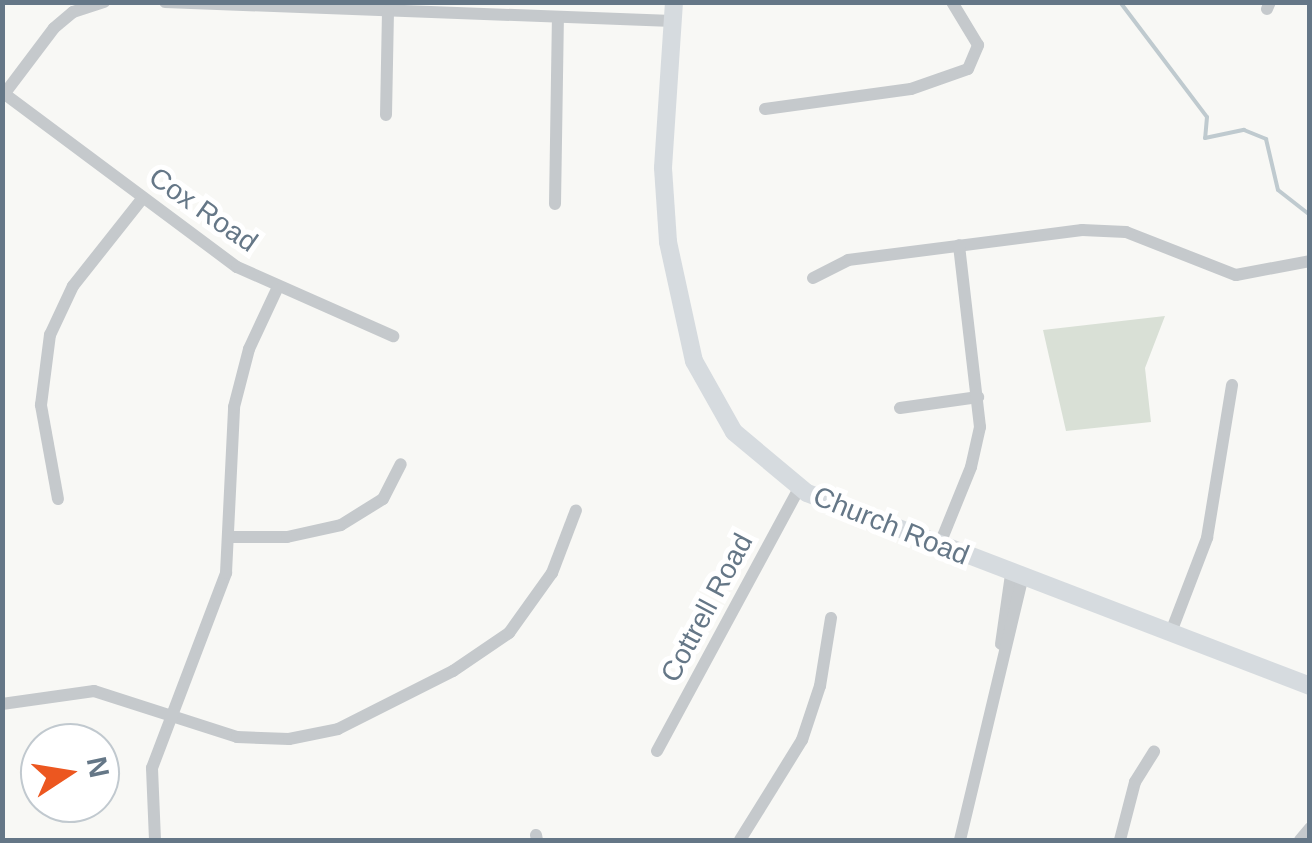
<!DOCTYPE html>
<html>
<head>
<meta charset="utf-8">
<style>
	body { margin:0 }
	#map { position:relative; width:1312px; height:843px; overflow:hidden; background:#f8f8f5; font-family:Arial,sans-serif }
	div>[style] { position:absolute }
	.green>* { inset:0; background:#d9e0d6 }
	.stream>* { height:4px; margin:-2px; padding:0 2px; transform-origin:2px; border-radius:2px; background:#bfcacf }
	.minor>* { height:12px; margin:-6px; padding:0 6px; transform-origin:6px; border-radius:6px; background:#c5c9cc }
	.secondary>* { height:18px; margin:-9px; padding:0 9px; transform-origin:9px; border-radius:9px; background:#d6dbdf }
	span { translate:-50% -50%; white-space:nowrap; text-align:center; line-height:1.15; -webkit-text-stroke:10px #fff; paint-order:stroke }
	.street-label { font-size:28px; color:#657787 }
	.frame { position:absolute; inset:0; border:5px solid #657787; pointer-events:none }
	.north { position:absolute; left:20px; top:723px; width:100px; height:100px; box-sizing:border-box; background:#fff; border:2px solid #c1c9cf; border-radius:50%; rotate:78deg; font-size:28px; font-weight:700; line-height:40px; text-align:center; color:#657787 }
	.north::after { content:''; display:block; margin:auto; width:35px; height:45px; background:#ec5720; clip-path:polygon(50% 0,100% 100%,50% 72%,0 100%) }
</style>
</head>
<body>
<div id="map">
	<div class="green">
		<i style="clip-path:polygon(1165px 316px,1145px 368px,1151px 422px,1066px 431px,1043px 330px)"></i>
	</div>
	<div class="stream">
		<i style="left:1120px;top:2px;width:144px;rotate:52.9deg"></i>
		<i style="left:1207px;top:117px;width:21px;rotate:95deg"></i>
		<i style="left:1205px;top:138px;width:40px;rotate:-12deg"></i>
		<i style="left:1244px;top:130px;width:24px;rotate:22deg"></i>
		<i style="left:1266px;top:139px;width:52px;rotate:76.8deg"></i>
		<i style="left:1278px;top:190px;width:41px;rotate:38deg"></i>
	</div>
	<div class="minor">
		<i style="left:165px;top:2px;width:508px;rotate:2.14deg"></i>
		<i style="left:1267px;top:9px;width:8px;rotate:-67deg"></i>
		<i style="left:2px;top:92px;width:293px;rotate:36.7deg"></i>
		<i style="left:237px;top:267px;width:171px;rotate:23.9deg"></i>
		<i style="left:2px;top:97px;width:86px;rotate:-53deg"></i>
		<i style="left:54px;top:28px;width:25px;rotate:-40deg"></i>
		<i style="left:73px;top:12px;width:33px;rotate:-18deg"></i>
		<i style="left:765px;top:109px;width:147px;rotate:-7.8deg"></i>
		<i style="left:911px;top:89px;width:60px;rotate:-19.3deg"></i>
		<i style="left:968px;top:69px;width:26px;rotate:-67deg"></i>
		<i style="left:978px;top:45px;width:50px;rotate:-121.2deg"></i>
		<i style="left:386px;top:115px;width:104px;rotate:-88.9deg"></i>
		<i style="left:555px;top:204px;width:186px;rotate:-89.1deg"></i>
		<i style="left:813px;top:278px;width:39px;rotate:-27deg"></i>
		<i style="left:848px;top:260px;width:236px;rotate:-7.3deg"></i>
		<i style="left:1082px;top:230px;width:44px;rotate:2.6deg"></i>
		<i style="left:1126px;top:232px;width:118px;rotate:21.4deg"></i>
		<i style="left:1236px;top:275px;width:75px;rotate:-10.7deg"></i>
		<i style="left:900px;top:408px;width:79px;rotate:-8deg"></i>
		<i style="left:58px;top:499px;width:96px;rotate:-100.3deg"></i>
		<i style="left:41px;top:405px;width:71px;rotate:-82.7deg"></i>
		<i style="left:50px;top:335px;width:54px;rotate:-64.9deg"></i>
		<i style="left:73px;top:286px;width:111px;rotate:-51.6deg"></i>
		<i style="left:233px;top:537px;width:54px"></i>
		<i style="left:287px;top:537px;width:55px;rotate:-12.5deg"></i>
		<i style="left:341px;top:525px;width:49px;rotate:-31.8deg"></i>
		<i style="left:383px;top:499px;width:39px;rotate:-63deg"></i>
		<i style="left:939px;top:546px;width:85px;rotate:-67.9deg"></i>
		<i style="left:971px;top:467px;width:41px;rotate:-77.3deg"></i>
		<i style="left:980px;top:427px;width:183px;rotate:-96.6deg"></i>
		<i style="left:1171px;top:632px;width:101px;rotate:-69deg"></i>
		<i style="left:1207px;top:538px;width:155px;rotate:-80.7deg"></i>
		<i style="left:1001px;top:644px;width:70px;rotate:-81.8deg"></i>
		<i style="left:2px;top:704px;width:93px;rotate:-8deg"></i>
		<i style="left:94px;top:691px;width:150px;rotate:17.8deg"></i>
		<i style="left:237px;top:737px;width:52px;rotate:2.2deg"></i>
		<i style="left:289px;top:739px;width:50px;rotate:-11.5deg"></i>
		<i style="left:338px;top:729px;width:129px;rotate:-26.8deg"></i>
		<i style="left:453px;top:671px;width:68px;rotate:-34.2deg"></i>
		<i style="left:509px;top:633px;width:74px;rotate:-54.4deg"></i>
		<i style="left:552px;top:573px;width:67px;rotate:-69.1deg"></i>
		<i style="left:657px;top:751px;width:299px;rotate:-61.6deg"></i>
		<i style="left:536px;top:835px;width:5px;rotate:79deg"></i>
		<i style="left:155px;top:840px;width:72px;rotate:-92.4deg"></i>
		<i style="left:152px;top:768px;width:209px;rotate:-69.2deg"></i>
		<i style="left:226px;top:573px;width:166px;rotate:-87.2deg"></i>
		<i style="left:234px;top:407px;width:60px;rotate:-75.5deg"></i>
		<i style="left:249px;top:349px;width:66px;rotate:-65deg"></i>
		<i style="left:740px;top:840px;width:118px;rotate:-58.2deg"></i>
		<i style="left:802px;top:740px;width:57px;rotate:-71.6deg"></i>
		<i style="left:820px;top:686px;width:69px;rotate:-80.8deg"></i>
		<i style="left:960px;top:840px;width:267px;rotate:-76.6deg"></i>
		<i style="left:1120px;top:840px;width:60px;rotate:-75.5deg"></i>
		<i style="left:1135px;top:782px;width:36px;rotate:-58deg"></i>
		<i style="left:1300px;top:840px;width:16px;rotate:-50deg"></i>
	</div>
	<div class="secondary">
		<i style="left:674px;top:2px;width:166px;rotate:93.8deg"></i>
		<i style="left:663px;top:168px;width:74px;rotate:86.1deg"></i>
		<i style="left:668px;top:242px;width:122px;rotate:77.7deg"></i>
		<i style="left:694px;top:361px;width:81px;rotate:60.6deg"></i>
		<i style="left:734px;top:432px;width:95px;rotate:39.9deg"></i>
		<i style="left:807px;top:493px;width:539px;rotate:20.99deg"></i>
	</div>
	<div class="street-label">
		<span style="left:203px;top:210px;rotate:35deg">Cox Road</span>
		<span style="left:891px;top:526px;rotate:22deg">Church Road</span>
		<span style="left:707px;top:608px;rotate:-62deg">Cottrell Road</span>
	</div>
	<div class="frame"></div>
	<div class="north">N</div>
</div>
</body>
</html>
